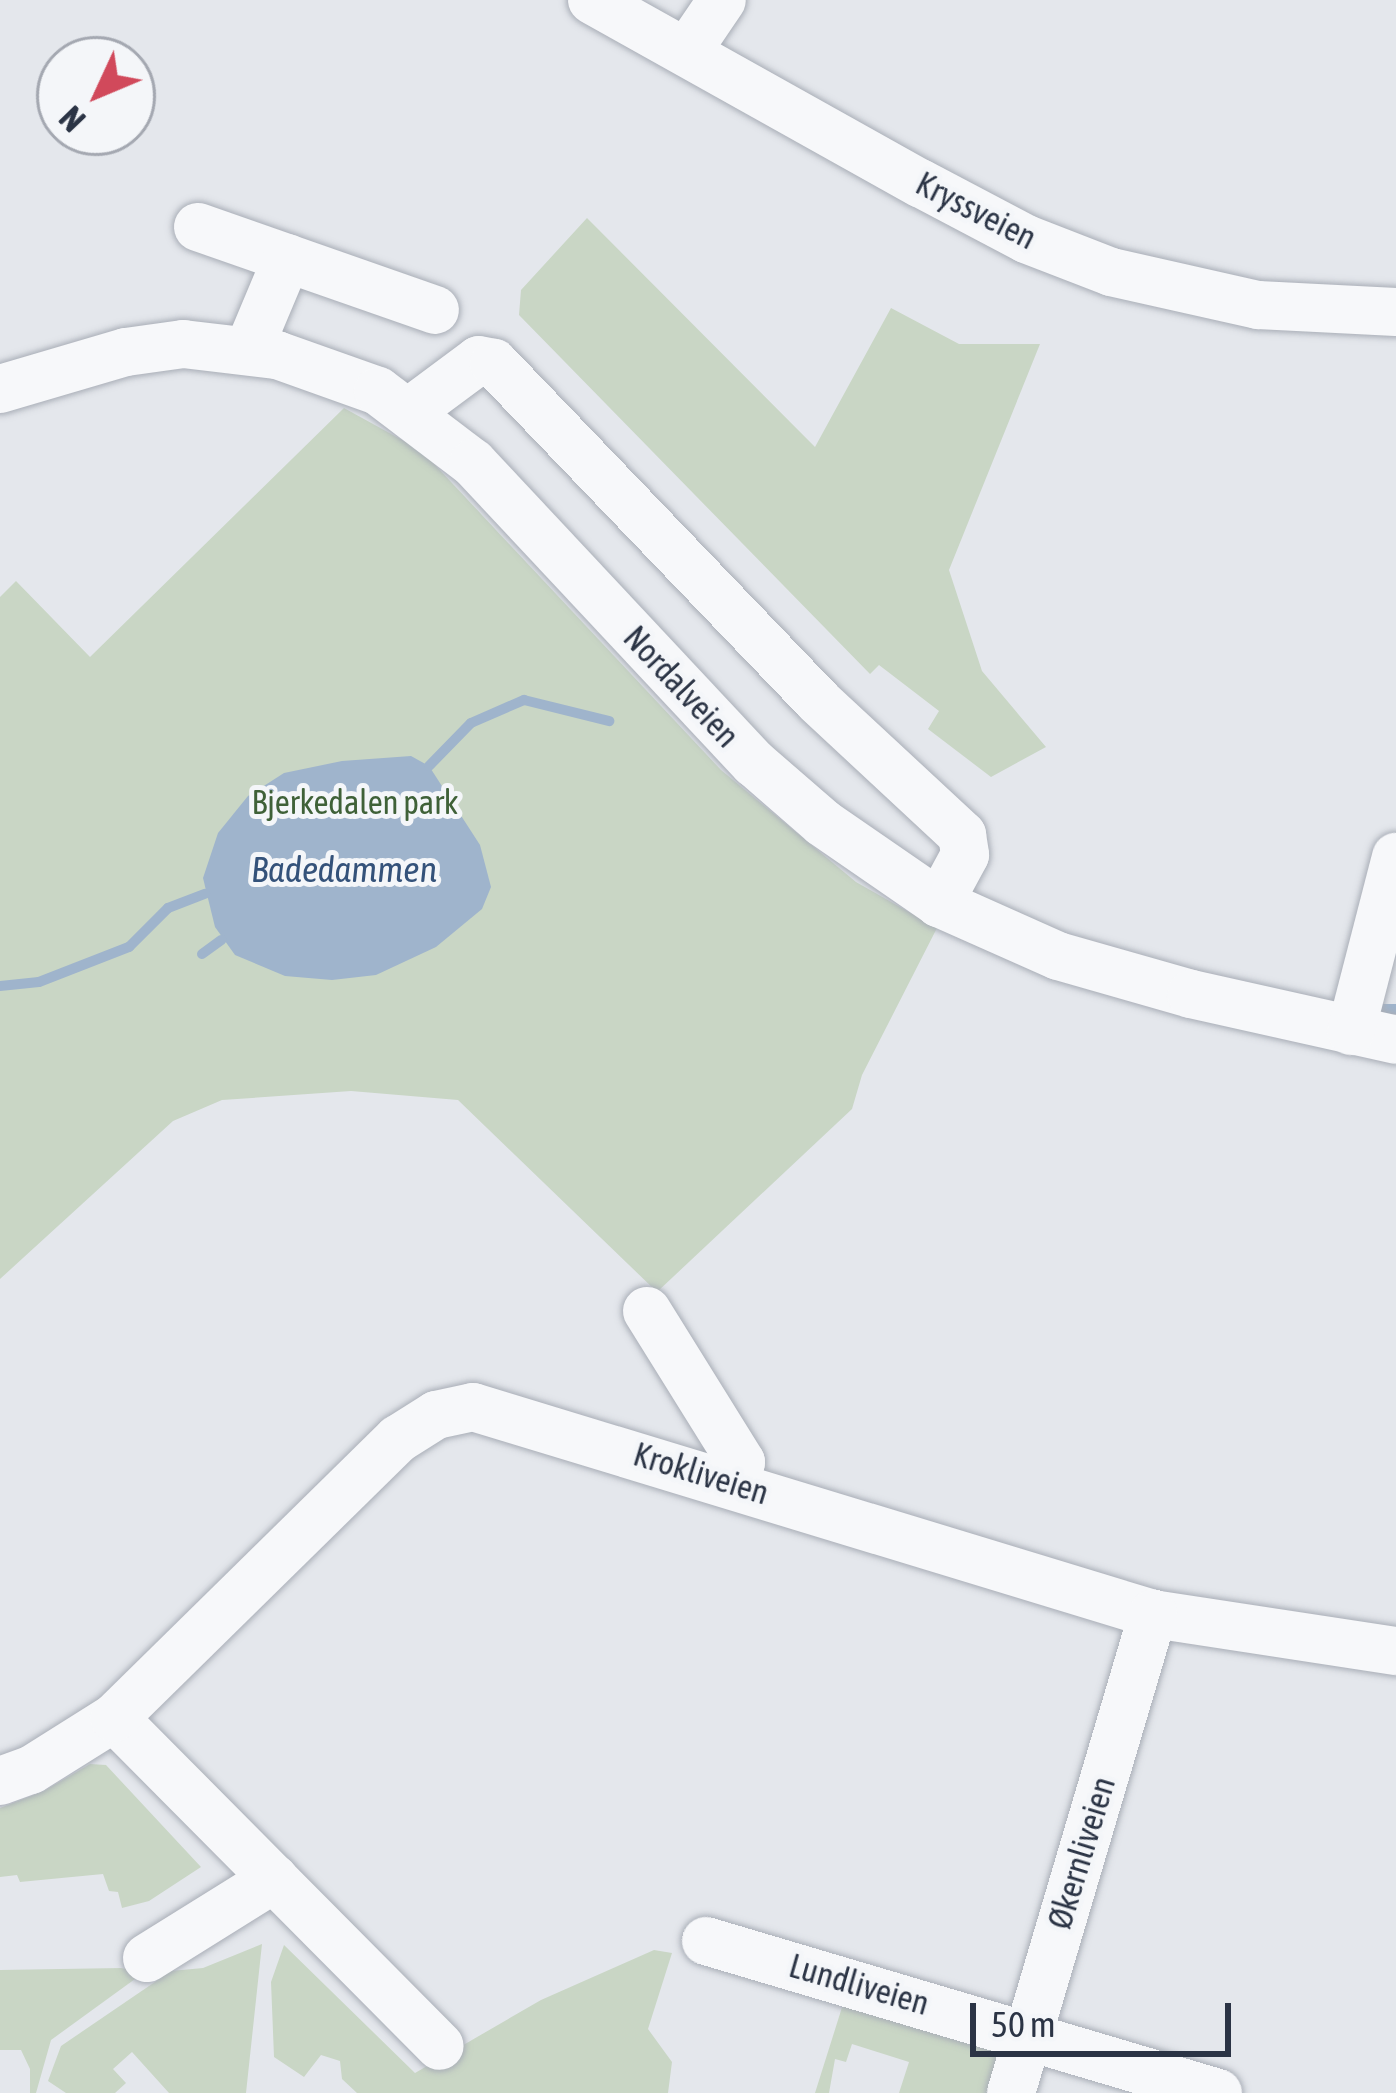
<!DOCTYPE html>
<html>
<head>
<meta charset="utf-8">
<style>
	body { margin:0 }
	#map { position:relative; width:1396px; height:2093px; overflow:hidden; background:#e4e7ec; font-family:"Asap Condensed",sans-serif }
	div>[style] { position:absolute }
	.green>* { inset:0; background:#c9d6c5 }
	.water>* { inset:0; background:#9fb4cc }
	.stream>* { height:10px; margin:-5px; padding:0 5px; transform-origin:5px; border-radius:5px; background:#9fb4cc }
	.roads { filter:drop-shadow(0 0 3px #a9aeb7) drop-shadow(0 0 3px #a9aeb7) }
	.minor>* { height:48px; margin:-24px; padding:0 24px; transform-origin:24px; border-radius:24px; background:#f7f8fa }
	span { translate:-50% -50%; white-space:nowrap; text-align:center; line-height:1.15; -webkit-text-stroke:10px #f4f6f9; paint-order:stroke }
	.street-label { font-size:33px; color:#2b3445 }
	.park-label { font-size:33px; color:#3f6138 }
	.water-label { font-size:36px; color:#34527a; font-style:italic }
	.north { position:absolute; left:36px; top:36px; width:120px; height:120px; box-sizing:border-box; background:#f4f6f9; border:3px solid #a4a8b1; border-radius:50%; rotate:226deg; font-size:33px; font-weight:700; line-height:48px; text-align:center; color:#2b3445 }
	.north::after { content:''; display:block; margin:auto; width:42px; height:54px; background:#d1495b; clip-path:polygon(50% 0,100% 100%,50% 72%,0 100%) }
	.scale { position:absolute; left:970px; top:2003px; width:261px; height:54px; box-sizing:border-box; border:6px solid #2b3445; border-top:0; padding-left:15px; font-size:36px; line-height:42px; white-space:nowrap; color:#2b3445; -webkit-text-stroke:9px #f4f6f9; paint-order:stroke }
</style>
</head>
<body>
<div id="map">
	<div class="green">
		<i style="clip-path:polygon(587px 218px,815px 447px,891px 308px,959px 344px,1040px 344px,949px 570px,982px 671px,1046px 747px,991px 777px,928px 729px,939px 711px,879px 665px,870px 674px,519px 315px,521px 290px)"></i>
		<i style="clip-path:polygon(344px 408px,422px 451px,721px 770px,856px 882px,937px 928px,862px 1075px,852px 1109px,657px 1292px,458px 1100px,351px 1091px,222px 1100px,173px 1121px,0 1279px,0 597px,16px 581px,90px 657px)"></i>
		<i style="clip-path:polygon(90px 1764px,106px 1765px,201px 1867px,149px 1901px,122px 1908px,118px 1892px,109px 1891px,103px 1874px,20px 1882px,17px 1875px,0 1877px,0 1808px,44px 1791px)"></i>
		<i style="clip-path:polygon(262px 1944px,246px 2093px,169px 2093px,132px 2052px,113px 2069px,126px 2083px,115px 2093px,66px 2093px,48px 2081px,61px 2046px,171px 1971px,203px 1968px)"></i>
		<i style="clip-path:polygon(284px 1945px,415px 2073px,541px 2000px,654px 1950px,672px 1953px,648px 2029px,672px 2062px,668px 2093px,357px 2093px,342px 2079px,340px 2061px,321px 2055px,304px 2077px,274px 2057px,271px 1982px)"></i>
		<i style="clip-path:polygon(121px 1968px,135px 1971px,135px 1979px,51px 2040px,36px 2093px,30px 2093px,30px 2069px,21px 2050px,0 2050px,0 1970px)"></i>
		<i style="clip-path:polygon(844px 2001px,1002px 2052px,994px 2093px,899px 2093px,909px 2062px,852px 2044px,846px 2062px,835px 2059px,829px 2093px,815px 2093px)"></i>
	</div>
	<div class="water">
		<i style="clip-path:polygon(411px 756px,429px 766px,480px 845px,491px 887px,482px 909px,436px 947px,376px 975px,332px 980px,285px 976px,235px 955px,215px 927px,203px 878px,218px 833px,248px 796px,284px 773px,342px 761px)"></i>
	</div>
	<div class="stream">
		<i style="left:429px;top:766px;width:60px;rotate:-45.7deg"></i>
		<i style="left:471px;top:723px;width:58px;rotate:-23.5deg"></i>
		<i style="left:524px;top:700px;width:88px;rotate:13.9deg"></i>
		<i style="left:202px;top:954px;width:24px;rotate:-36deg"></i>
		<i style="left:0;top:986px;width:39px;rotate:-6deg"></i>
		<i style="left:39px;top:982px;width:97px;rotate:-21.3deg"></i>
		<i style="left:129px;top:947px;width:55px;rotate:-45deg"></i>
		<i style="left:168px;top:908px;width:40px;rotate:-21deg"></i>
		<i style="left:1378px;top:1009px;width:18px"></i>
	</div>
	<div class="roads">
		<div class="minor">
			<i style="left:592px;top:0;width:376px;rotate:29.2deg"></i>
			<i style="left:920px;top:183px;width:120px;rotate:27.8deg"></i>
			<i style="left:1026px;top:239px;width:91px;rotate:21.2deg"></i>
			<i style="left:1111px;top:272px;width:151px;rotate:12.7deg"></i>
			<i style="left:1258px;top:305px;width:138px;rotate:2.9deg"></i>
			<i style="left:688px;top:50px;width:60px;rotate:-55.8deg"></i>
			<i style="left:198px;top:227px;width:251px;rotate:19.3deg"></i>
			<i style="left:248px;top:351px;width:101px;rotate:-67.2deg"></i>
			<i style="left:0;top:389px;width:131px;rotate:-16.4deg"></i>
			<i style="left:126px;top:352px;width:58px;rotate:-8deg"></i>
			<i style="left:183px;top:344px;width:95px;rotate:6.7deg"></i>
			<i style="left:277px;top:355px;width:107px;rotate:19.6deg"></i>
			<i style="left:378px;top:391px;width:119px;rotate:37.2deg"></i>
			<i style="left:473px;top:463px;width:411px;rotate:46.9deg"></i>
			<i style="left:754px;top:763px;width:91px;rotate:41deg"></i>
			<i style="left:823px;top:823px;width:141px;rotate:34.6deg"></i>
			<i style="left:939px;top:903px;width:130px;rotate:24deg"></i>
			<i style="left:1058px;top:956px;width:138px;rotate:15.9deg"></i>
			<i style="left:1191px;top:994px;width:210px;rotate:12.6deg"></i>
			<i style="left:409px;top:412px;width:87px;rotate:-36.6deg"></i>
			<i style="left:479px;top:360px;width:15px;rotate:11deg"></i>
			<i style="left:494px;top:363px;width:468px;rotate:46.2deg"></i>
			<i style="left:818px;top:701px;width:197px;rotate:42.9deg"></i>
			<i style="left:962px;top:835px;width:20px;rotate:81deg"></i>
			<i style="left:965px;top:855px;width:55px;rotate:118.4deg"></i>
			<i style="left:1351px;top:1031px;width:180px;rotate:-75.5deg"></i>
			<i style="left:647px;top:1311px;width:178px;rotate:58.1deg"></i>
			<i style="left:741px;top:1462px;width:24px;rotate:102deg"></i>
			<i style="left:114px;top:1718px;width:462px;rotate:45.2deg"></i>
			<i style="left:0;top:1781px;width:33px;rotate:-20deg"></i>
			<i style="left:31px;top:1770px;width:98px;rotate:-32.1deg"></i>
			<i style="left:114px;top:1718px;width:398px;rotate:-44.5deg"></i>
			<i style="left:398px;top:1439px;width:45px;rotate:-32.3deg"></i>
			<i style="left:436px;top:1415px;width:38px;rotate:-12deg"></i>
			<i style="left:473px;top:1407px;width:711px;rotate:16.93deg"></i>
			<i style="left:1153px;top:1614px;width:246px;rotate:8.7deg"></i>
			<i style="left:706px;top:1941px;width:534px;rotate:16.53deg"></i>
			<i style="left:147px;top:1958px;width:150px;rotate:-31.9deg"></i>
			<i style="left:1011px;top:2093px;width:500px;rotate:-73.5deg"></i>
		</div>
	</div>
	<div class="street-label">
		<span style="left:976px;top:211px;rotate:27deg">Kryssveien</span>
		<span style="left:681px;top:687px;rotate:47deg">Nordalveien</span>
		<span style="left:701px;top:1474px;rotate:17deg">Krokliveien</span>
		<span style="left:1082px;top:1853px;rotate:-73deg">Økernliveien</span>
		<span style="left:859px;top:1985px;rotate:16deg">Lundliveien</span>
	</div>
	<div class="park-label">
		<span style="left:355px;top:803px">Bjerkedalen park</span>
	</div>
	<div class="water-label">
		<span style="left:344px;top:870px">Badedammen</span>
	</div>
	<div class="north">N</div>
	<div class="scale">50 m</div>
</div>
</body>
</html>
